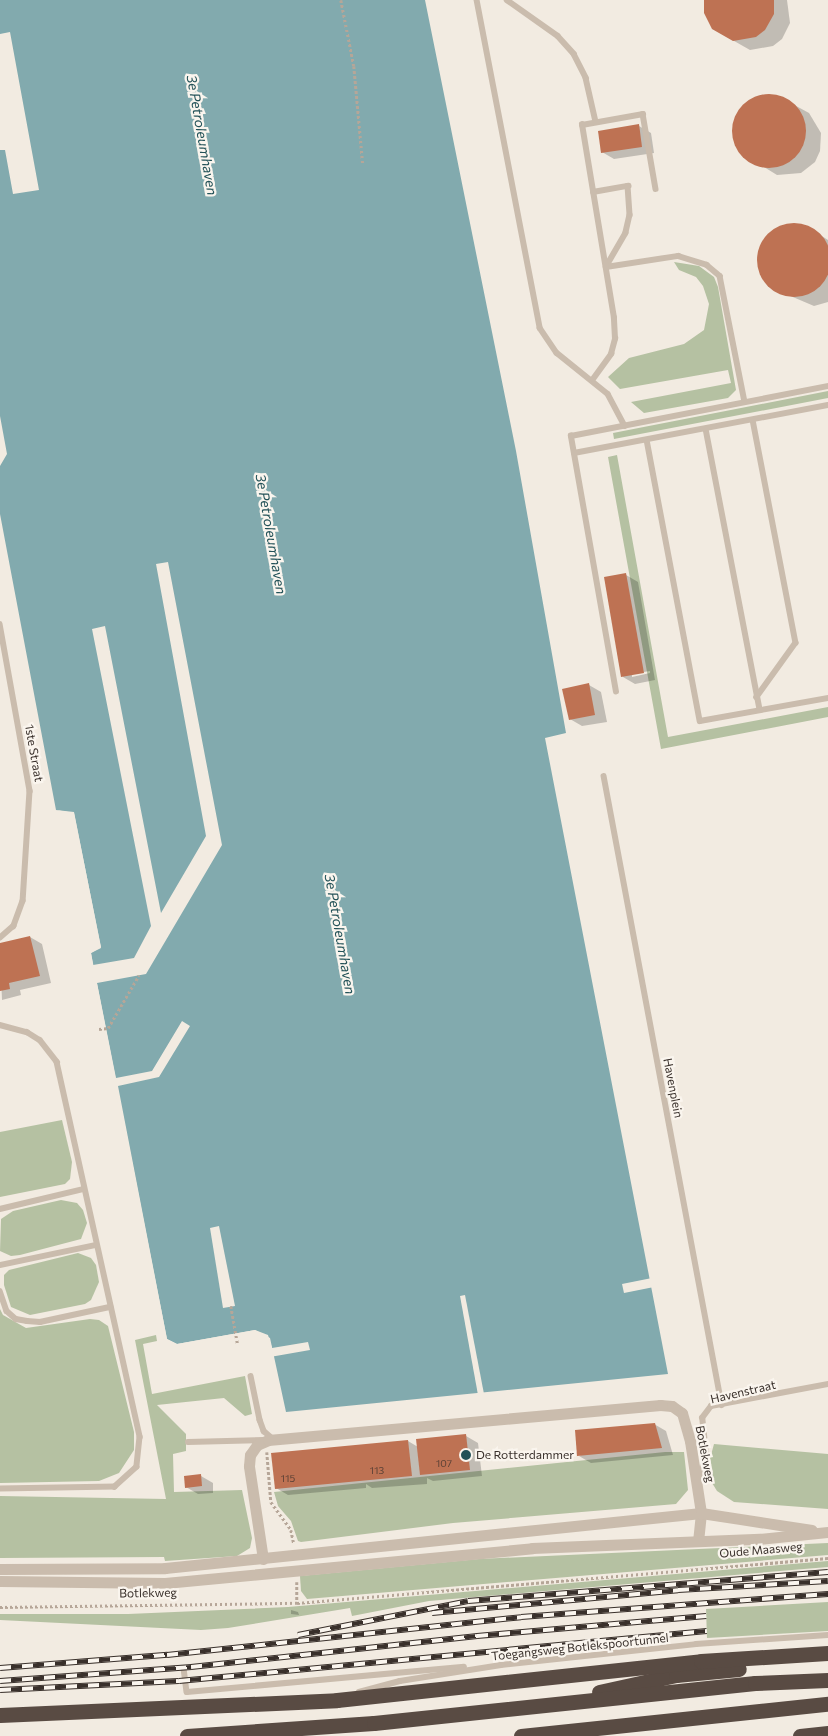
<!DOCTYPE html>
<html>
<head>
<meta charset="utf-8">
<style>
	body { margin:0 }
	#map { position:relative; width:828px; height:1736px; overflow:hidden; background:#f2ebe1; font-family:Commissioner,sans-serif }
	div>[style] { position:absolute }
	.green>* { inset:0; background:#b5c1a2 }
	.water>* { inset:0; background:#82aaae }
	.pier>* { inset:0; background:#f2ebe1 }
	.shadow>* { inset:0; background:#0003 }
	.building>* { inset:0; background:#be7253 }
	.round { border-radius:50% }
	.path>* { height:2.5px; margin-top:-1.25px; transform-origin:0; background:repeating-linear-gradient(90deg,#b6a698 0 2.5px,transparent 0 5px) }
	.lane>* { height:5.5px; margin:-2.75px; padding:0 2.75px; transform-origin:2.75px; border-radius:2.75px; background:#cabcad }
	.street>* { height:11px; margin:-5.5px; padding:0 5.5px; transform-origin:5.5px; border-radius:5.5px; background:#cabcad }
	.highway>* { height:15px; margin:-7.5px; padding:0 7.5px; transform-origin:7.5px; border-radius:7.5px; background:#594b43 }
	.rail>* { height:5.5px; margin-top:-2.75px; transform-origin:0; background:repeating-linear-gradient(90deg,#faf5ee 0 11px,#39302b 0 22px); box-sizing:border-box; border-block:1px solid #39302b }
	.dots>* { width:14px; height:14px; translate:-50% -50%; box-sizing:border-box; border:2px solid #faf5ee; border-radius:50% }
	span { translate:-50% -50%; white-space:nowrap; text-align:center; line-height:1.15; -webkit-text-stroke:4.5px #faf5ee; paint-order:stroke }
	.number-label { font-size:10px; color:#5a4035 }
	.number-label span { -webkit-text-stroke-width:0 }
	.street-label { font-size:12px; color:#39302b }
	.poi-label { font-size:12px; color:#39302b }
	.left { translate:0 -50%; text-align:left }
	.water-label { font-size:14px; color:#235258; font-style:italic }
</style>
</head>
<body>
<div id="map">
	<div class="green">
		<i style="clip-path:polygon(674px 262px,699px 266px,714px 277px,718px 287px,736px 390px,728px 398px,644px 413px,631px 402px,731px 383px,728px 370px,620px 389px,608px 377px,629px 358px,684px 344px,704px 330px,709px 304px,703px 286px,696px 277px,679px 270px)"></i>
		<i style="clip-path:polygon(828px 391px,828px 398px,614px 439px,613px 433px)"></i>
		<i style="clip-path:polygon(617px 455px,668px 737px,828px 707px,828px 717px,661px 749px,608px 457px)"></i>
		<i style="clip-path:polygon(62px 1120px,72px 1162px,70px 1179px,65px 1184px,0 1197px,0 1132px)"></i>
		<i style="clip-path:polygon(61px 1200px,77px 1203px,83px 1210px,87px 1223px,81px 1239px,20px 1255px,11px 1256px,0 1251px,1px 1219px,13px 1211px)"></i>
		<i style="clip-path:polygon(78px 1253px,91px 1258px,96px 1265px,99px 1282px,91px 1300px,85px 1304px,30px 1315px,11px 1307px,4px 1285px,4px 1275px,9px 1270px)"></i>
		<i style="clip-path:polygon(0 1309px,3px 1315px,26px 1328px,90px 1319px,99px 1320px,108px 1326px,134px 1432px,134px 1450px,119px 1473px,99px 1481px,0 1483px)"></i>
		<i style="clip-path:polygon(156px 1335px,157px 1341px,143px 1344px,152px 1394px,245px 1376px,252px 1414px,245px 1416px,224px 1398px,157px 1405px,186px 1434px,186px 1451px,173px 1454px,174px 1492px,242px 1490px,252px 1538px,250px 1548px,237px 1556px,165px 1561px,164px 1557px,0 1558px,0 1496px,166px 1499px,135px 1340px)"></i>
		<i style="clip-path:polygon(714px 1444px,828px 1454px,828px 1509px,734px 1502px,717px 1491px,709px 1478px,708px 1466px)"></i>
		<i style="clip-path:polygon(665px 1452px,684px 1452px,688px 1490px,676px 1504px,453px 1523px,301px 1542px,298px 1541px,291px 1521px,278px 1506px,274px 1492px)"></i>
		<i style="clip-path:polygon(828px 1543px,828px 1555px,307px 1599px,301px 1591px,300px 1576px,479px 1559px)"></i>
		<i style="clip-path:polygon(828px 1561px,828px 1567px,429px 1601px,352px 1616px,350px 1608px,228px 1628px,201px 1630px,0 1620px,0 1614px,128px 1614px,288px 1607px)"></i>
		<i style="clip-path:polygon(828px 1602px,828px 1631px,707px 1638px,706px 1609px)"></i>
	</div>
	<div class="water">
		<i style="clip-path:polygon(0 0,425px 0,516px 451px,566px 733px,545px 738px,668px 1374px,286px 1412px,270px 1338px,255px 1330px,177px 1344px,167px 1339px,91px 953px,101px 947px,74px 813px,56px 810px,0 514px,0 466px,7px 454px,0 416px)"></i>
	</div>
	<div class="pier">
		<i style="clip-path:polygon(10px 32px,39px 190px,13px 194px,5px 150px,0 150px,0 34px)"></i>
		<i style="clip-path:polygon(168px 562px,222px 845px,146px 974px,97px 983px,116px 1078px,152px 1071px,182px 1021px,190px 1026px,159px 1077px,118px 1086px,167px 1339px,177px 1344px,255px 1330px,268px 1335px,272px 1348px,308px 1342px,310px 1350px,270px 1357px,268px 1339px,259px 1333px,177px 1347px,164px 1340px,88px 953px,98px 946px,72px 815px,56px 810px,74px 812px,101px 948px,91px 953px,93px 965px,134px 958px,151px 926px,92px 629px,105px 626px,161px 913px,206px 836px,156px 564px)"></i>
		<i style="clip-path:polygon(219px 1226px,235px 1306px,223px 1308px,210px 1228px)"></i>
		<i style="clip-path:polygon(652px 1278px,654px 1287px,624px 1293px,622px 1284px)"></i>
		<i style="clip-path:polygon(465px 1295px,484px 1394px,478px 1395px,460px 1296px)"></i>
	</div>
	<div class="shadow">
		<i style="clip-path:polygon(705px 0,787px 0,790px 23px,782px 39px,773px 46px,750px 50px,713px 29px)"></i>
		<i style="clip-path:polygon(776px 95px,809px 113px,821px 133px,820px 151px,815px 162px,801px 173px,777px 175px,740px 152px,734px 135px,734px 123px,747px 102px,758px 97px)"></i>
		<i style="clip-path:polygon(639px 126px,651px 133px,654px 153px,614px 159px,602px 152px)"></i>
		<i style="clip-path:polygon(806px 226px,828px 240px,828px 302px,814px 306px,774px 289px,763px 276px,759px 259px,762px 247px,772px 233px,782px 227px)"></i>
		<i style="clip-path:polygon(evenodd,626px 575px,638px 582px,655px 680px,635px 684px,623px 677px,626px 575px,650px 671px,650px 673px,632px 677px,632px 674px,650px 671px)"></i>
		<i style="clip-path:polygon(589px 685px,601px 692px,607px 722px,582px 726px,570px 719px)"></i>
		<i style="clip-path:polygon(30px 937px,42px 944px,51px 983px,20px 990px,21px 995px,2px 1000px,0 953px)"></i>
		<i style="clip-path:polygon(654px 1424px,666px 1431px,673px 1455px,591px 1463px,579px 1456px)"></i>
		<i style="clip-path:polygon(466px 1436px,478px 1443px,482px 1476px,433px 1481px,427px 1478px,427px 1484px,372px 1488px,366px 1484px,366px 1488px,288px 1495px,276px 1488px,408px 1441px,418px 1447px)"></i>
		<i style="clip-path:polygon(201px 1476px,213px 1483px,213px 1493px,198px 1494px,186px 1487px)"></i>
		<i style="clip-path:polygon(291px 1610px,298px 1612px,299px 1615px,291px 1614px)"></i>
	</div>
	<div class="building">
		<i style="clip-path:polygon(704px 0,774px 0,774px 14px,765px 30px,756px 37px,733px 41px,712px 29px,704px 13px)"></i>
		<i class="round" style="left:732px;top:94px;width:74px;height:74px"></i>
		<i style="clip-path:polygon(639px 124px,642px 147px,601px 153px,598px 131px)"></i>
		<i class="round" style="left:757px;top:223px;width:74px;height:74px"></i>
		<i style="clip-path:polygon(626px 573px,644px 673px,621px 677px,604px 577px)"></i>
		<i style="clip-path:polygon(589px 683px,595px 715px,569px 720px,562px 689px)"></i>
		<i style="clip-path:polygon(30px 936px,40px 976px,9px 983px,10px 989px,0 991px,0 943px)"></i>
		<i style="clip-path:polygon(655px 1423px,662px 1448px,577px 1456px,575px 1430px)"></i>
		<i style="clip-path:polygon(466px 1434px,470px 1470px,420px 1475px,416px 1439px)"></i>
		<i style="clip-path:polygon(408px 1440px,412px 1476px,275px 1489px,271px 1453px)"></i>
		<i style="clip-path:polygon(201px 1474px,202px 1486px,185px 1488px,184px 1476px)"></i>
	</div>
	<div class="path">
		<i style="left:341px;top:0;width:67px;rotate:78.9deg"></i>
		<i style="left:354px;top:66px;width:99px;rotate:84.8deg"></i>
		<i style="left:99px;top:1029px;width:9px;rotate:-6deg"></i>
		<i style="left:108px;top:1028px;width:61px;rotate:-59.7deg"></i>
		<i style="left:231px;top:1306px;width:39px;rotate:80deg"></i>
		<i style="left:267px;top:1452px;width:50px;rotate:85.4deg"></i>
		<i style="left:271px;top:1502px;width:34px;rotate:54deg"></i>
		<i style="left:291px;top:1530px;width:14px;rotate:78deg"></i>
		<i style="left:297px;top:1582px;width:21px;rotate:90deg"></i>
		<i style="left:0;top:1607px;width:297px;rotate:-0.8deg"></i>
		<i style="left:297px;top:1603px;width:533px;rotate:-4.84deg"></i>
	</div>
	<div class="lane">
		<i style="left:477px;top:0;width:334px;rotate:79.1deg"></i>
		<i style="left:540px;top:328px;width:30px;rotate:56deg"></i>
		<i style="left:557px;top:353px;width:65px;rotate:38.8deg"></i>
		<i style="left:608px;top:394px;width:36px;rotate:62deg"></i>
		<i style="left:507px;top:0;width:62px;rotate:35.2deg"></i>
		<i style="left:558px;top:36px;width:24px;rotate:48deg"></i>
		<i style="left:574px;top:54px;width:27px;rotate:63deg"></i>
		<i style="left:586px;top:78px;width:45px;rotate:77.2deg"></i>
		<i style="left:593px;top:192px;width:36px;rotate:-10deg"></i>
		<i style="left:628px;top:186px;width:29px;rotate:86deg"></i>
		<i style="left:630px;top:215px;width:18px;rotate:103deg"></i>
		<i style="left:626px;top:233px;width:39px;rotate:120deg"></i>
		<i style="left:606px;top:267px;width:73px;rotate:-8.7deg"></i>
		<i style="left:678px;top:256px;width:30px;rotate:17deg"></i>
		<i style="left:707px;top:265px;width:17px;rotate:40deg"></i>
		<i style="left:720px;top:276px;width:128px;rotate:78.8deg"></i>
		<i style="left:593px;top:379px;width:31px;rotate:-54deg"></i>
		<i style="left:611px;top:354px;width:16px;rotate:-75deg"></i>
		<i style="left:615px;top:339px;width:21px;rotate:-93deg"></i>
		<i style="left:614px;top:318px;width:196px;rotate:-99.4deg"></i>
		<i style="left:582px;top:125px;width:62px;rotate:-10.2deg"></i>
		<i style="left:643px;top:114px;width:76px;rotate:80.2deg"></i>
		<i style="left:753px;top:420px;width:227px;rotate:79.1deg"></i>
		<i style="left:796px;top:643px;width:67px;rotate:125.8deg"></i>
		<i style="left:706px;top:429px;width:286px;rotate:79.1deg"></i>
		<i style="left:647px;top:440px;width:286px;rotate:79.3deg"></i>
		<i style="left:700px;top:721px;width:130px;rotate:-10.2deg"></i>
		<i style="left:574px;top:453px;width:258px;rotate:-10.7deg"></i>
		<i style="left:0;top:624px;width:170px;rotate:79.8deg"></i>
		<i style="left:30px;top:791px;width:110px;rotate:93.6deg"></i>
		<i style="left:23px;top:901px;width:27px;rotate:110deg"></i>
		<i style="left:14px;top:926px;width:18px;rotate:139deg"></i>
		<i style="left:616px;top:692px;width:260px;rotate:-100deg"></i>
		<i style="left:571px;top:436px;width:262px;rotate:-11deg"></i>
		<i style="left:604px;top:776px;width:640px;rotate:79.37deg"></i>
		<i style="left:0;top:1025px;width:28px;rotate:15deg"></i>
		<i style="left:27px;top:1032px;width:15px;rotate:32deg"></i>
		<i style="left:40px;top:1040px;width:28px;rotate:52deg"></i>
		<i style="left:57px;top:1062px;width:384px;rotate:77.5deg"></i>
		<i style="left:140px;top:1437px;width:30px;rotate:96deg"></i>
		<i style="left:137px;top:1467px;width:30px;rotate:138deg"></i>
		<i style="left:115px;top:1487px;width:115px;rotate:179deg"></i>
		<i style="left:0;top:1209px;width:86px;rotate:-13.4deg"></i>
		<i style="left:0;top:1265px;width:98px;rotate:-11.8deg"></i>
		<i style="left:0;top:1291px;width:21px;rotate:71deg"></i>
		<i style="left:7px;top:1311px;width:12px;rotate:42deg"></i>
		<i style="left:16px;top:1319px;width:11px;rotate:10deg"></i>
		<i style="left:27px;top:1321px;width:13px;rotate:4deg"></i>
		<i style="left:40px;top:1322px;width:72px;rotate:-12.1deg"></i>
		<i style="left:251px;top:1376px;width:45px;rotate:78.4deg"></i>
		<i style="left:260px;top:1420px;width:12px;rotate:70deg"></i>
		<i style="left:264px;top:1431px;width:11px;rotate:41deg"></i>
		<i style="left:188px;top:1442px;width:75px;rotate:-1.5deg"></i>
		<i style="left:698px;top:1481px;width:28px;rotate:-73deg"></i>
		<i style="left:706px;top:1454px;width:36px;rotate:-96deg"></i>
		<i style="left:702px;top:1418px;width:15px;rotate:-53deg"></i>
		<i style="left:711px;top:1406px;width:119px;rotate:-10.6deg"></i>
		<i style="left:184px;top:1668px;width:24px;rotate:83deg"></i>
		<i style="left:187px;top:1692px;width:278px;rotate:-5.2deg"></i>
		<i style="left:359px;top:1692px;width:42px;rotate:-15deg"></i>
		<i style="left:400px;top:1681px;width:102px;rotate:-9deg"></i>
		<i style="left:501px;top:1665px;width:196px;rotate:-6.1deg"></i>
		<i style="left:696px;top:1644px;width:132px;rotate:-3.9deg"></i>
	</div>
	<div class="street">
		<i style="left:263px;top:1559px;width:94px;rotate:-98.6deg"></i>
		<i style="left:249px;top:1466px;width:11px;rotate:-85deg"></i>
		<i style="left:250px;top:1455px;width:12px;rotate:-55deg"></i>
		<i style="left:257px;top:1445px;width:12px;rotate:-24deg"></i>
		<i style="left:268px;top:1440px;width:394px;rotate:-5.1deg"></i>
		<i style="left:660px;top:1405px;width:12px;rotate:5deg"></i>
		<i style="left:672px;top:1406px;width:12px;rotate:35deg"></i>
		<i style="left:682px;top:1413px;width:29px;rotate:74deg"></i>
		<i style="left:690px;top:1441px;width:73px;rotate:81.3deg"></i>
		<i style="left:701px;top:1513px;width:27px;rotate:96deg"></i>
		<i style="left:0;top:1569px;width:165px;rotate:-0.3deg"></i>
		<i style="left:165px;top:1568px;width:539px;rotate:-5.86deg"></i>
		<i style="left:701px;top:1513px;width:112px;rotate:8.7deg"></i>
		<i style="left:0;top:1581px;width:165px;rotate:0.7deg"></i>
		<i style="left:165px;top:1583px;width:369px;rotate:-5.4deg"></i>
		<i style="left:532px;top:1548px;width:228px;rotate:-2.3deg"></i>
		<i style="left:760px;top:1539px;width:68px;rotate:-5.9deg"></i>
	</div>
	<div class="highway">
		<i style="left:599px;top:1692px;width:79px;rotate:-12.4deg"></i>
		<i style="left:676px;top:1675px;width:63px;rotate:-5.4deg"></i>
		<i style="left:0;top:1715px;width:337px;rotate:-2.5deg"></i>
		<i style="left:337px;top:1700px;width:366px;rotate:-6.1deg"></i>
		<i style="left:701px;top:1661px;width:127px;rotate:-3.6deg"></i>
		<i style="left:187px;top:1736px;width:187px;rotate:-4deg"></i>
		<i style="left:374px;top:1723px;width:383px;rotate:-6deg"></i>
		<i style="left:755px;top:1683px;width:73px;rotate:-2.4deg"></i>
		<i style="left:521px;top:1736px;width:309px;rotate:-6deg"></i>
		<i style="left:800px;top:1736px;width:28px;rotate:-6deg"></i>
	</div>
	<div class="rail">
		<i style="left:432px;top:1613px;width:247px;rotate:-5.3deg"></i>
		<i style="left:678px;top:1590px;width:150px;rotate:-3.4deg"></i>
		<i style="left:298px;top:1635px;width:173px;rotate:-11.3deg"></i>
		<i style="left:468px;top:1601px;width:361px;rotate:-4.6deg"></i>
		<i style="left:0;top:1668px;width:168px;rotate:-4.5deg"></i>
		<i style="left:167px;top:1655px;width:356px;rotate:-6.1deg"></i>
		<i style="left:521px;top:1617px;width:308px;rotate:-4.3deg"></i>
		<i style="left:0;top:1681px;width:192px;rotate:-4.2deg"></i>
		<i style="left:191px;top:1667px;width:288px;rotate:-6.2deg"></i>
		<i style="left:477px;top:1636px;width:230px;rotate:-5deg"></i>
		<i style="left:0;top:1690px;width:179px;rotate:-2.9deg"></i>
		<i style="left:179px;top:1681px;width:530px;rotate:-5.41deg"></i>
	</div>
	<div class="dots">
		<i style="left:466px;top:1455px;background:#235258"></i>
	</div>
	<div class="number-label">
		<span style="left:444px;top:1464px">107</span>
		<span style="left:377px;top:1471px">113</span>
		<span style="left:288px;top:1479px">115</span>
	</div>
	<div class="street-label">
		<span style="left:34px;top:753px;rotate:80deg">1ste Straat</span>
		<span style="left:673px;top:1088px;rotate:79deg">Havenplein</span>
		<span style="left:743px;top:1392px;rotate:-13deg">Havenstraat</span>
		<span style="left:705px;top:1454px;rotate:79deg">Botlekweg</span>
		<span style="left:761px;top:1550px;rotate:-5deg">Oude Maasweg</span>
		<span style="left:148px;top:1593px;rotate:-1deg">Botlekweg</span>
		<span style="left:580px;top:1647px;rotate:-6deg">Toegangsweg Botlekspoortunnel</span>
	</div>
	<div class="poi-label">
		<span class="left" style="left:476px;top:1455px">De Rotterdammer</span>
	</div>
	<div class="water-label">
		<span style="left:202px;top:135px;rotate:80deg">3e Petroleumhaven</span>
		<span style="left:271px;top:534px;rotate:80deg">3e Petroleumhaven</span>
		<span style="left:340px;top:934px;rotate:80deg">3e Petroleumhaven</span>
	</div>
</div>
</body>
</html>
